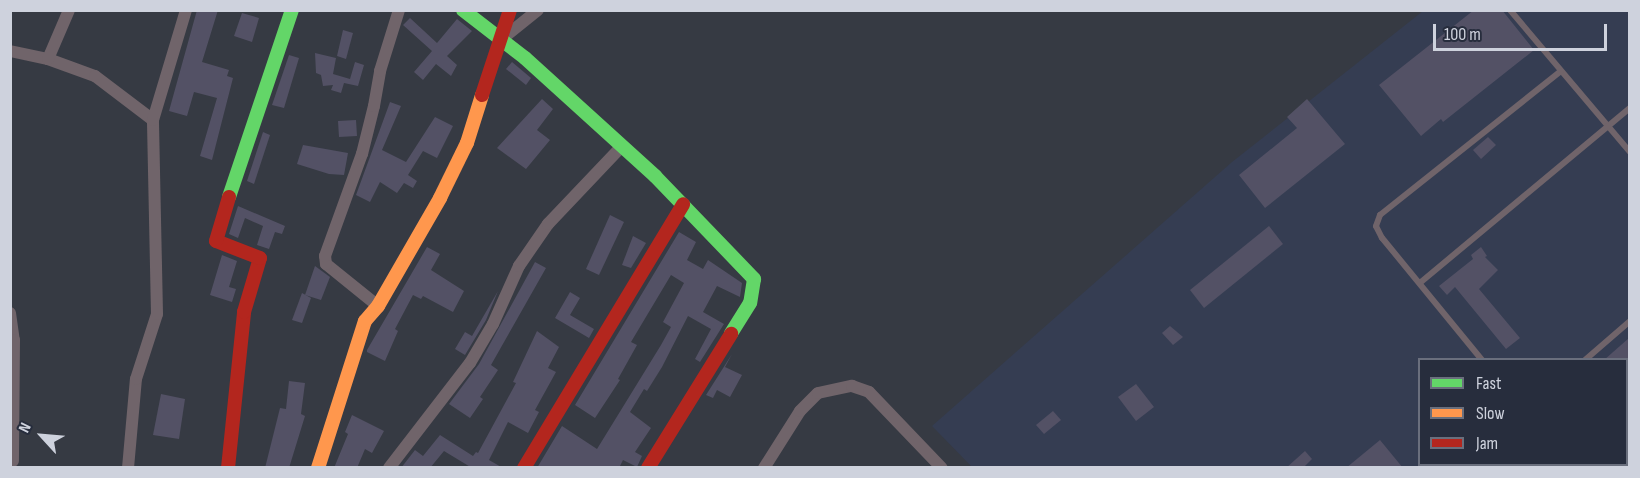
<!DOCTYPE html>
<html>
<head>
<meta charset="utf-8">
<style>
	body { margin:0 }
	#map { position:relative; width:1640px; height:478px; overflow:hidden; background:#363a43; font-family:"Sofia Sans Condensed",sans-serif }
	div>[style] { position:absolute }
	.built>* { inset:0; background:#353d52 }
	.building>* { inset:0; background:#535165 }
	.lane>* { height:6px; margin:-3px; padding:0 3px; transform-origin:3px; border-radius:3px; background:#70646a }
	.street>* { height:12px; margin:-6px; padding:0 6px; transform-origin:6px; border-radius:6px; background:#70646a }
	.fast>* { height:14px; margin:-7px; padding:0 7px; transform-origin:7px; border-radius:7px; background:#63d668 }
	.slow>* { height:14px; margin:-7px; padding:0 7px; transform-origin:7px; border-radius:7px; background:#ff974d }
	.jam>* { height:14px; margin:-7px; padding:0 7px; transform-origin:7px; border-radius:7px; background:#b3261e }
	span { translate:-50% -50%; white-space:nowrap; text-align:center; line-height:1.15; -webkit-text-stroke:4.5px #272d3d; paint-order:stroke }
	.frame { position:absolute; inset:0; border:12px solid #ced2dd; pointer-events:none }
	.legend { position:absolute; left:1418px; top:358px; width:210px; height:108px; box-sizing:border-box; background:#272d3d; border:2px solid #6a6f7d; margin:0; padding:8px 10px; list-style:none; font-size:18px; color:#ced2dd }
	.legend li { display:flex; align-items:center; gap:12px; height:30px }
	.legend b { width:30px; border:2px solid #6a6f7d }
	.north { position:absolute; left:12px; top:406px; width:60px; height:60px; -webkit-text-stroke:4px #272d3d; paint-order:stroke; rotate:296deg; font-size:16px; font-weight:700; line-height:24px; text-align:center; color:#ced2dd }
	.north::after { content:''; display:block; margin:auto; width:21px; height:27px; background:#ced2dd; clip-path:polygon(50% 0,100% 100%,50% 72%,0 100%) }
	.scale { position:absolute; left:1433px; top:24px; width:174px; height:27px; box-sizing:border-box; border:3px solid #ced2dd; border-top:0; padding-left:8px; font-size:18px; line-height:21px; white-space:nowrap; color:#ced2dd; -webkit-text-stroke:4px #272d3d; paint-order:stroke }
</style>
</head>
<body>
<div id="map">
	<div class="built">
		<i style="clip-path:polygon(evenodd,1423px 11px,1629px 11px,1629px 467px,972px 467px,932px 426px,1232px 162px,1423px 11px,1420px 360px,1626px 360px,1626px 464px,1420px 464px,1420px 360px)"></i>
	</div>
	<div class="building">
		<i style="clip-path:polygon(197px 10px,218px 10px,202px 62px,229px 70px,227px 76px,233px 78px,212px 160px,200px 156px,217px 98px,194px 92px,187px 116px,169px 111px)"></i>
		<i style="clip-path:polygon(1474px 10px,1502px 10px,1534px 50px,1443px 122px,1441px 119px,1421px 136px,1379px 85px)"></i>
		<i style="clip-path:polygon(242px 13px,259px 18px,252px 42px,234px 36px)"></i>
		<i style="clip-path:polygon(410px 18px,437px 43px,457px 19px,472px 31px,447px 56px,457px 65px,451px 76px,436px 64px,423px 80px,414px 72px,432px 51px,403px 25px)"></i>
		<i style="clip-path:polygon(343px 30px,353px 33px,346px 59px,337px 56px)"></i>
		<i style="clip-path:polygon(315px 53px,336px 58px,333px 74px,350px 79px,355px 62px,364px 65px,358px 86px,344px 83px,341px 93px,331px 90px,333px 85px,323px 86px,321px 75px,316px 73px)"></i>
		<i style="clip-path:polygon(289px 55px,299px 58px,284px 108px,272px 105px)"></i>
		<i style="clip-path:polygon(512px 62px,531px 78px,526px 85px,506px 69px)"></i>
		<i style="clip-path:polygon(542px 99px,553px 109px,537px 130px,550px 140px,526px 169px,497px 148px)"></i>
		<i style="clip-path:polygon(1307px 99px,1345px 144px,1265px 208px,1239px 175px,1297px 128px,1287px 117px)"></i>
		<i style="clip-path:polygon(390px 102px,401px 106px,382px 150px,406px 162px,435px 117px,453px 126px,437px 158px,423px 151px,408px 175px,417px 181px,413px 188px,404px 183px,397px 193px,380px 182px,370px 202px,356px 195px)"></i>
		<i style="clip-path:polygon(356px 120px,357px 136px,339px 137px,338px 121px)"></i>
		<i style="clip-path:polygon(263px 132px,270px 135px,254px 184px,247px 181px)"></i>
		<i style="clip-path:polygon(1488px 137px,1496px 145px,1481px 159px,1473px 150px)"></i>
		<i style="clip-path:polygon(303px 145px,348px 153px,344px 175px,329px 174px,297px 164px)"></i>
		<i style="clip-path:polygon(238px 206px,285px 226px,282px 234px,275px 232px,269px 249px,257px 245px,263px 226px,245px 218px,238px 238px,229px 234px)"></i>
		<i style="clip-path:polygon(610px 215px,624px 222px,599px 275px,586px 269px)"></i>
		<i style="clip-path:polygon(1269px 226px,1283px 244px,1204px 308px,1190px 290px)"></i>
		<i style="clip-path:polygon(679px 232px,696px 242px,687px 260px,703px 269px,708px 260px,742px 283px,740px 297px,717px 286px,703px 312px,724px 324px,700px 362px,695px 359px,711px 329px,688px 316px,662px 367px,647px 391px,644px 389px,630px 412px,651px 428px,635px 452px,642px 456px,637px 467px,623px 460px,619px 468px,537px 468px,562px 426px,597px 449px,661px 345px,671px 327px,663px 322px,684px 283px,671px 275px,631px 342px,637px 345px,618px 379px,620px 380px,595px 418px,575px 405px)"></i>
		<i style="clip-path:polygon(633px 236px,646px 243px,631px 268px,622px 265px)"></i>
		<i style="clip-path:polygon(427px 247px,440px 254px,431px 270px,464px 291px,453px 312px,423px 296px,421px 299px,413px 295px,395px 329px,398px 331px,385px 361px,367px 352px,367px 350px)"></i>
		<i style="clip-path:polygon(1481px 247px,1487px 256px,1485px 257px,1498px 270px,1479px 289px,1520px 338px,1506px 349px,1455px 287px,1447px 295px,1439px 286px,1473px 259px,1471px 255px)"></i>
		<i style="clip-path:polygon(222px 255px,237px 261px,229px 287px,236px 289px,232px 302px,210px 295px)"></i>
		<i style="clip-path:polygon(535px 262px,546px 268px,491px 365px,498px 370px,480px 397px,483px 399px,470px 418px,449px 404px,479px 364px)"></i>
		<i style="clip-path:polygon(315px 266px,330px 277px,321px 300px,305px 295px)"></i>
		<i style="clip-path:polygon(498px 291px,486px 320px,465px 355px,455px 349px,465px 332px,472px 336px)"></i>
		<i style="clip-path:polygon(570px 292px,580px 298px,570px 315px,594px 329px,589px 338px,555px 318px)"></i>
		<i style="clip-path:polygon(302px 293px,311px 298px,302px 323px,292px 320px)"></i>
		<i style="clip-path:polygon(1170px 326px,1183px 337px,1173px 345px,1162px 333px)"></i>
		<i style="clip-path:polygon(537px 331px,559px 347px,548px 368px,556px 372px,535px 410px,539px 412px,528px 433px,508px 422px,489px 460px,503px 468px,472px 468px,444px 451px,430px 468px,401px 468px,415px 450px,423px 456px,440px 435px,473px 456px,476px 452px,478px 453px,516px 383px,513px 382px)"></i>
		<i style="clip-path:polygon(1629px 338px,1629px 360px,1604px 360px)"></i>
		<i style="clip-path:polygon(732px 354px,725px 367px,742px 375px,730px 397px,717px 390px,713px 398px,706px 395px)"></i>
		<i style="clip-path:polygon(289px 381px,305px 383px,301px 414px,305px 416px,289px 468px,265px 468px,280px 408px,286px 409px)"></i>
		<i style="clip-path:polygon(1136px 384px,1154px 407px,1136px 421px,1118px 397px)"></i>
		<i style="clip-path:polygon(161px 394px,185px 399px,179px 439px,153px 435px)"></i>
		<i style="clip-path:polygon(1053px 411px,1061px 420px,1044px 434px,1036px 425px)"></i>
		<i style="clip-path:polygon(352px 415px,384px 431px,372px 453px,365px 449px,357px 468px,334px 468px,348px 434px,345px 432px)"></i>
		<i style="clip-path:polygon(1380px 440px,1403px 468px,1346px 468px)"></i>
		<i style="clip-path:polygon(1305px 451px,1312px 459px,1303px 468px,1286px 468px)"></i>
	</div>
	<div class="lane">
		<i style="left:1510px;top:10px;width:186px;rotate:49.8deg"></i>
		<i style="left:1421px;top:282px;width:272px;rotate:-39.8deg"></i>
		<i style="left:1482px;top:360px;width:158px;rotate:-129.3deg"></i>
		<i style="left:1382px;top:238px;width:13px;rotate:-117deg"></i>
		<i style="left:1376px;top:226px;width:12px;rotate:-70deg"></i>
		<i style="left:1380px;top:215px;width:231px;rotate:-38.5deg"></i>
		<i style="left:1585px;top:360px;width:60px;rotate:-40.9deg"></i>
		<i style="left:1566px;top:464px;width:5px;rotate:53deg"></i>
		<i style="left:1458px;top:468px;width:5px;rotate:-53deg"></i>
	</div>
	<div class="street">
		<i style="left:502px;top:39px;width:46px;rotate:-38.9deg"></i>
		<i style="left:10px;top:51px;width:39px;rotate:12deg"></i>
		<i style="left:48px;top:59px;width:50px;rotate:19.9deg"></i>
		<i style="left:95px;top:76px;width:73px;rotate:37.2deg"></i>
		<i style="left:48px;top:59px;width:53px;rotate:-66.8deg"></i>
		<i style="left:378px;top:306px;width:67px;rotate:-141.1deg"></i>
		<i style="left:326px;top:264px;width:8px;rotate:-97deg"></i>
		<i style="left:325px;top:256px;width:109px;rotate:-70.1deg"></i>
		<i style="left:362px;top:154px;width:49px;rotate:-76deg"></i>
		<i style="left:374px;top:106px;width:36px;rotate:-80deg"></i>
		<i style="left:380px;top:71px;width:64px;rotate:-72.7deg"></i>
		<i style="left:10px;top:313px;width:27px;rotate:82deg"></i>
		<i style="left:14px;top:340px;width:121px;rotate:90.5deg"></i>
		<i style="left:128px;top:468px;width:89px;rotate:-84.9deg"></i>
		<i style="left:136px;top:379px;width:68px;rotate:-72.1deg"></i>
		<i style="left:157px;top:314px;width:194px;rotate:-91.2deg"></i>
		<i style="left:153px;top:120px;width:115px;rotate:-73.3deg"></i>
		<i style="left:389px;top:468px;width:133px;rotate:-52.4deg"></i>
		<i style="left:470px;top:363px;width:45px;rotate:-59.5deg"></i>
		<i style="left:493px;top:324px;width:64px;rotate:-65.9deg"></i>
		<i style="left:519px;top:266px;width:51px;rotate:-55.4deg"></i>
		<i style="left:548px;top:224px;width:106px;rotate:-46.5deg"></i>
		<i style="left:764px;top:468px;width:67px;rotate:-57.7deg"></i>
		<i style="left:800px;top:411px;width:25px;rotate:-45deg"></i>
		<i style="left:818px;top:393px;width:35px;rotate:-12deg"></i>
		<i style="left:852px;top:386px;width:18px;rotate:19deg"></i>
		<i style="left:869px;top:392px;width:105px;rotate:46.2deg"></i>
	</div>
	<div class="fast">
		<i style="left:463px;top:10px;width:78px;rotate:37.7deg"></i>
		<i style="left:525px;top:58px;width:176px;rotate:42.2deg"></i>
		<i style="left:655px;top:176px;width:143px;rotate:46.1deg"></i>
		<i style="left:754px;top:279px;width:24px;rotate:99deg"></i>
		<i style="left:750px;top:303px;width:36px;rotate:122deg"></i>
		<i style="left:229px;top:197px;width:197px;rotate:-71.4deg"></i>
	</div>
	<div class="slow">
		<i style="left:318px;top:468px;width:154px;rotate:-72.3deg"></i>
		<i style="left:365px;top:321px;width:20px;rotate:-49deg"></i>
		<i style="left:378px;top:306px;width:125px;rotate:-60.1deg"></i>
		<i style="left:440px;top:198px;width:61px;rotate:-63.9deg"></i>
		<i style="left:467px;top:143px;width:50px;rotate:-72.6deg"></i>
	</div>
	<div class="jam">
		<i style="left:482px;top:95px;width:89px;rotate:-71.8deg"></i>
		<i style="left:228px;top:468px;width:157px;rotate:-84.1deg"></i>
		<i style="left:244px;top:312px;width:56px;rotate:-73.5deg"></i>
		<i style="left:260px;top:258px;width:47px;rotate:-158.9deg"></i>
		<i style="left:216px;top:241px;width:46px;rotate:-73.5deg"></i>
		<i style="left:524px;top:468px;width:308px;rotate:-58.9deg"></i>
		<i style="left:648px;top:468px;width:158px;rotate:-58.2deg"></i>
	</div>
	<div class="frame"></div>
	<ul class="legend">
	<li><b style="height:8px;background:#63d668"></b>Fast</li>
	<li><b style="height:8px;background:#ff974d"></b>Slow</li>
	<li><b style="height:8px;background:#b3261e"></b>Jam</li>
	</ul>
	<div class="north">N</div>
	<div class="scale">100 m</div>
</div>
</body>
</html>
